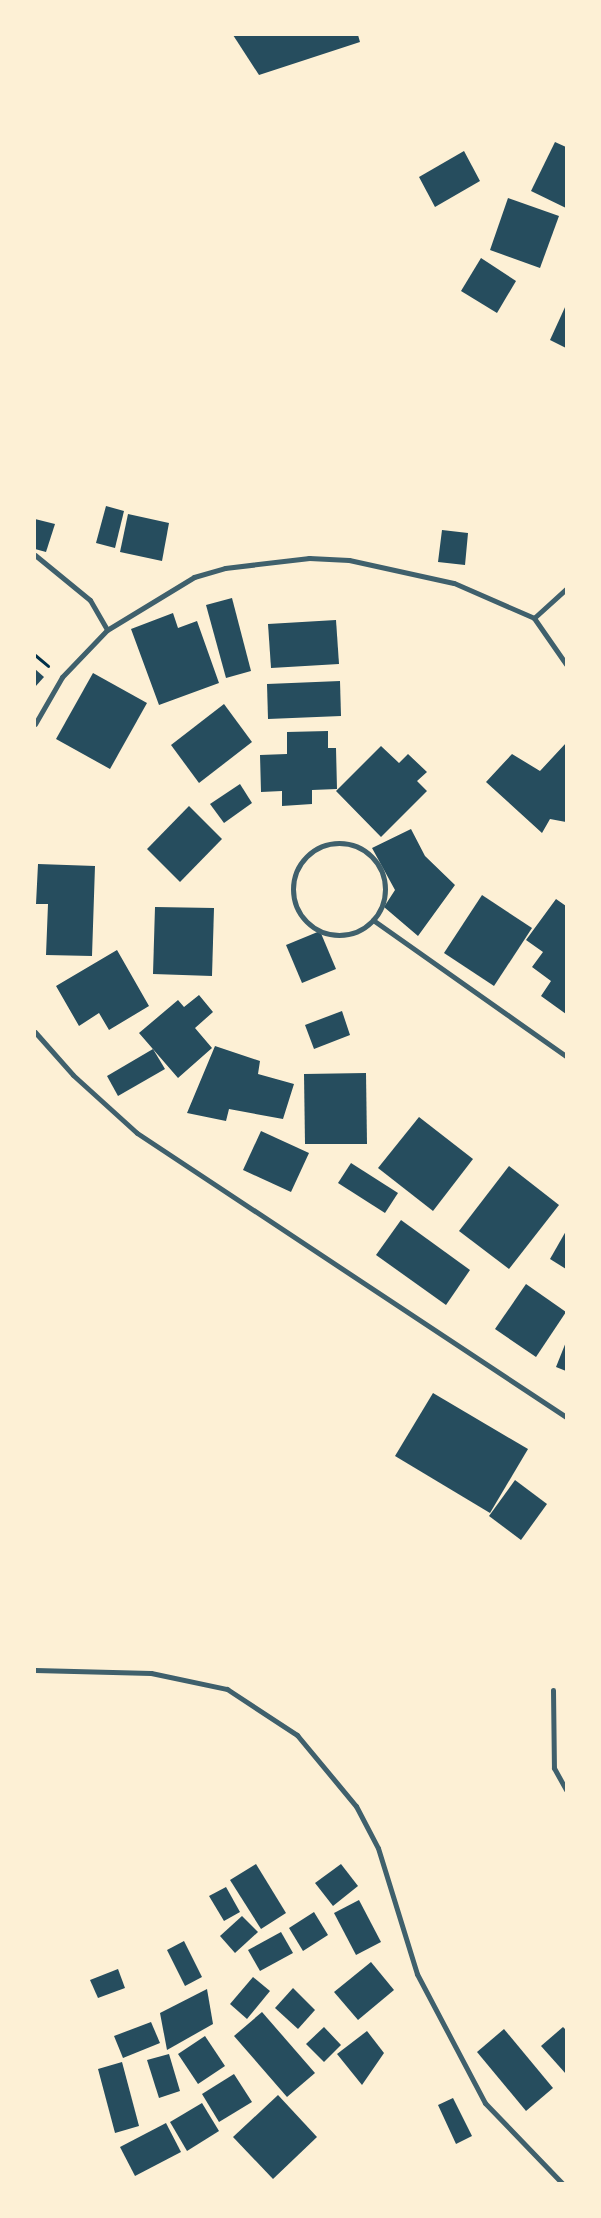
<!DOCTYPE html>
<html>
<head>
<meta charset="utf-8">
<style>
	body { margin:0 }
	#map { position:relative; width:601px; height:2218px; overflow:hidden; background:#fdf0d5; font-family:"Fira Sans Condensed",sans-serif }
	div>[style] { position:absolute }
	.building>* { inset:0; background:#264d5e }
	.path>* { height:3px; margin:-1.5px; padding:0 1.5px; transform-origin:1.5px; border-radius:1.5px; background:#003049 }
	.minor>* { height:5px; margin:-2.5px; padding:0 2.5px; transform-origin:2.5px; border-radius:2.5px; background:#3f606c }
	.minor>.ring { margin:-2.5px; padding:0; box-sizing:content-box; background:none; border:5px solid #3f606c; border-radius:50% }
	span { translate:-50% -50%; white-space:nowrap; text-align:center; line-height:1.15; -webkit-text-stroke:5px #fdf0d5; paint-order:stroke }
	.frame { position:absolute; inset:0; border:36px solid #fdf0d5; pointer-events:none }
</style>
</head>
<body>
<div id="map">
	<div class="building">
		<i style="clip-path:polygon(233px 35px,358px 35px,360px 42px,259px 75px)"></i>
		<i style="clip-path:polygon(555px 142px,566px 147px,566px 208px,531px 191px)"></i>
		<i style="clip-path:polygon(464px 151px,480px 181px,435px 207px,419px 177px)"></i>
		<i style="clip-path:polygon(508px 198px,559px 216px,540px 268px,490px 250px)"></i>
		<i style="clip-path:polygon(481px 258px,516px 281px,497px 313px,461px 291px)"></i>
		<i style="clip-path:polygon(566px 305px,566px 348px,550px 340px)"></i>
		<i style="clip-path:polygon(106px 506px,124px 511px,115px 548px,96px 543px)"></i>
		<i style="clip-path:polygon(128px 514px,169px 523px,162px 561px,120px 552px)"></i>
		<i style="clip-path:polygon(35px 519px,55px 524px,46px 552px,35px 549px)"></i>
		<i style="clip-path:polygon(442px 530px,468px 533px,465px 565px,438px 562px)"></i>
		<i style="clip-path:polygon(232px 598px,251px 671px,226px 678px,206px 605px)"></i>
		<i style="clip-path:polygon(173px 613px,178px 628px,197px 621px,219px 683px,159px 705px,131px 629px)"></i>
		<i style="clip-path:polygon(336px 620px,339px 664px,271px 668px,268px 624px)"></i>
		<i style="clip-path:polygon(35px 669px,44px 677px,35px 687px)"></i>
		<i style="clip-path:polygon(93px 673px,147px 703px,110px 769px,56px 739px)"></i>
		<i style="clip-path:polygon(340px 681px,341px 716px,268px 719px,267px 684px)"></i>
		<i style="clip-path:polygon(224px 704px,252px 742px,199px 783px,171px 745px)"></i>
		<i style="clip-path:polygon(328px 731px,328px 748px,336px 748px,337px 789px,312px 790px,312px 804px,282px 806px,282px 791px,261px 792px,260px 755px,287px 754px,287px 732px)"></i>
		<i style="clip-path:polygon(566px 743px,566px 822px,550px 819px,542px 833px,486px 782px,512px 754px,540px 771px)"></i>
		<i style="clip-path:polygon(381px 746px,399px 763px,408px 754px,427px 772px,417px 781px,427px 791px,381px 837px,336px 791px)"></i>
		<i style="clip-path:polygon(240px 784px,252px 803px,224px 823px,210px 804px)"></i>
		<i style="clip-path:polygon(189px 806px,222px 839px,180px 882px,147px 849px)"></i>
		<i style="clip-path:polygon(411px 829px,425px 856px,455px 885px,418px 936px,384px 907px,395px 890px,372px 848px)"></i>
		<i style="clip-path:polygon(38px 864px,95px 866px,92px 956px,46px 955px,48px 904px,36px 904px)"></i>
		<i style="clip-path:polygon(482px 895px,532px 928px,494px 986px,444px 953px)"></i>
		<i style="clip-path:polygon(556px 899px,566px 906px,566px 1014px,541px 996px,551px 981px,532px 967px,543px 952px,526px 940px)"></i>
		<i style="clip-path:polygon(155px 907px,214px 908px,212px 976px,153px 974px)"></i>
		<i style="clip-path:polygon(320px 931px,336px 969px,302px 983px,286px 945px)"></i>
		<i style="clip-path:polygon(117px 950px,149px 1006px,109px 1030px,99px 1013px,79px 1026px,56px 986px)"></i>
		<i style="clip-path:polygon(199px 995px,213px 1012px,195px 1028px,212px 1048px,178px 1078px,139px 1033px,178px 1000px,184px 1007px)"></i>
		<i style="clip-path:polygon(342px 1011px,350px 1035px,314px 1049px,305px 1025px)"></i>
		<i style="clip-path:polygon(215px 1046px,260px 1061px,258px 1074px,294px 1084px,283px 1119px,229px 1109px,226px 1121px,187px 1113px)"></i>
		<i style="clip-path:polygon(153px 1049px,165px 1069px,118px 1096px,107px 1076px)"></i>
		<i style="clip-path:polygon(366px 1073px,367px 1144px,305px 1144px,304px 1074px)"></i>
		<i style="clip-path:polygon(419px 1117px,473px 1159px,433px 1211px,378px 1168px)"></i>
		<i style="clip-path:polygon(261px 1131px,309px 1153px,291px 1192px,243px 1170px)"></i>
		<i style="clip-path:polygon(351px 1163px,398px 1193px,385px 1213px,338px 1183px)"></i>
		<i style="clip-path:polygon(509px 1166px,559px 1205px,509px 1269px,459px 1231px)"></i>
		<i style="clip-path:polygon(401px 1220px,470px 1270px,446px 1305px,376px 1255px)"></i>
		<i style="clip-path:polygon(566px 1231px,566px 1269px,550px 1259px)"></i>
		<i style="clip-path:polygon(526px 1284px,566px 1312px,536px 1357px,495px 1329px)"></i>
		<i style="clip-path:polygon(566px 1342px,566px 1371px,556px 1367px)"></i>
		<i style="clip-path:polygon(433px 1393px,528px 1449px,490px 1513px,395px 1456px)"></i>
		<i style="clip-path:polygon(515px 1480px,547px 1504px,521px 1540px,489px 1516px)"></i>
		<i style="clip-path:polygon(256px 1864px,286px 1913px,261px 1929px,230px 1880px)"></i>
		<i style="clip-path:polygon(341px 1864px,358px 1886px,333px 1906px,315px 1883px)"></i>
		<i style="clip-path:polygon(226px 1887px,240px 1912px,224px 1921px,209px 1896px)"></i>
		<i style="clip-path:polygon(359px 1900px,381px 1942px,356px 1955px,334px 1913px)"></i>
		<i style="clip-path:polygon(314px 1912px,328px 1935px,303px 1951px,289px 1928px)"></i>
		<i style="clip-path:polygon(242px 1916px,258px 1932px,235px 1953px,220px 1936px)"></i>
		<i style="clip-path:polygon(281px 1932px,293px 1953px,260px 1971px,248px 1950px)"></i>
		<i style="clip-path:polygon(184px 1941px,202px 1977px,185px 1986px,167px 1950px)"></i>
		<i style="clip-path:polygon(371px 1962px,394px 1990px,358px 2020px,334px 1992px)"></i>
		<i style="clip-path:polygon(118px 1969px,125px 1988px,98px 1998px,90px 1980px)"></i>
		<i style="clip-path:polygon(253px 1977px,270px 1991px,247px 2019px,230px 2004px)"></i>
		<i style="clip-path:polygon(293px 1988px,315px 2010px,298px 2029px,275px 2008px)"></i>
		<i style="clip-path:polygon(207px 1989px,213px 2024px,167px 2050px,160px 2013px)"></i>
		<i style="clip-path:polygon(262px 2012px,315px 2073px,287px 2097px,234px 2036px)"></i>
		<i style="clip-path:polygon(151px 2022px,160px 2043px,123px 2058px,114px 2036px)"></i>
		<i style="clip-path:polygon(324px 2027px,341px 2045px,324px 2062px,306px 2044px)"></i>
		<i style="clip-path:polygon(563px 2027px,566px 2030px,566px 2074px,541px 2046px)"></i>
		<i style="clip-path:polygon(504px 2029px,553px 2088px,526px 2111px,477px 2052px)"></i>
		<i style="clip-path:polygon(367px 2031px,384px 2053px,362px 2085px,337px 2054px)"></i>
		<i style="clip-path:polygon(205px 2036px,225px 2066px,198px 2084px,178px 2054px)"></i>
		<i style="clip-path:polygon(169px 2054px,180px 2091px,159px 2098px,147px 2060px)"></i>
		<i style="clip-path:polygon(122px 2062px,139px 2126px,115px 2133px,98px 2069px)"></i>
		<i style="clip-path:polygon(234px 2074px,252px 2102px,219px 2122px,202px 2094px)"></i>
		<i style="clip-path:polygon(278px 2095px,317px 2137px,273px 2179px,233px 2137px)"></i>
		<i style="clip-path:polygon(453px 2098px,472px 2136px,456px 2144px,438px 2105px)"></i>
		<i style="clip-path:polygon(202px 2103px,219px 2131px,187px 2151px,170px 2122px)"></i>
		<i style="clip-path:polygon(166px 2123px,181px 2152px,135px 2176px,120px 2147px)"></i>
	</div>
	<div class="path">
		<i style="left:35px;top:655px;width:17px;rotate:40deg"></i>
	</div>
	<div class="minor">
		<i style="left:35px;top:555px;width:71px;rotate:39.3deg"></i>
		<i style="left:90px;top:600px;width:34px;rotate:60deg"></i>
		<i style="left:534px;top:618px;width:56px;rotate:55.2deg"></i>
		<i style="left:534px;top:618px;width:43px;rotate:-42.2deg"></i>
		<i style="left:35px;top:724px;width:54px;rotate:-60.1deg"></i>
		<i style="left:62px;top:677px;width:65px;rotate:-46.2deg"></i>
		<i style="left:107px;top:630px;width:102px;rotate:-31.3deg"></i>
		<i style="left:194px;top:577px;width:32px;rotate:-16deg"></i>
		<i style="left:225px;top:568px;width:85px;rotate:-6.8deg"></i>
		<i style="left:309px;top:558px;width:40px;rotate:2.9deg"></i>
		<i style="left:349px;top:560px;width:107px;rotate:12.4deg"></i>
		<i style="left:454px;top:583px;width:87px;rotate:23.6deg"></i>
		<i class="ring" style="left:293px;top:843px;width:87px;height:87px"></i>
		<i style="left:373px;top:920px;width:236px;rotate:35.2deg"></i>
		<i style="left:35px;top:1032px;width:57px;rotate:48.5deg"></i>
		<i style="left:73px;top:1075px;width:86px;rotate:42.2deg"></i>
		<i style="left:137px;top:1133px;width:514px;rotate:33.5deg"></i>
		<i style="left:35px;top:1670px;width:116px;rotate:1.5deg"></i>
		<i style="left:151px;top:1673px;width:78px;rotate:11.9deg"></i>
		<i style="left:227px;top:1689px;width:84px;rotate:33.3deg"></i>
		<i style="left:297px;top:1735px;width:92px;rotate:50.3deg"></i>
		<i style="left:356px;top:1806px;width:47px;rotate:62.4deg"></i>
		<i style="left:378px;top:1848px;width:132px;rotate:72.8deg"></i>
		<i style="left:417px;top:1974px;width:146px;rotate:62.2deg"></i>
		<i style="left:485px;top:2103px;width:111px;rotate:46.1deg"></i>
		<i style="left:553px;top:1690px;width:78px;rotate:89.3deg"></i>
		<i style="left:554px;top:1768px;width:25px;rotate:61deg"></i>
	</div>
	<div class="frame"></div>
</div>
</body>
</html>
